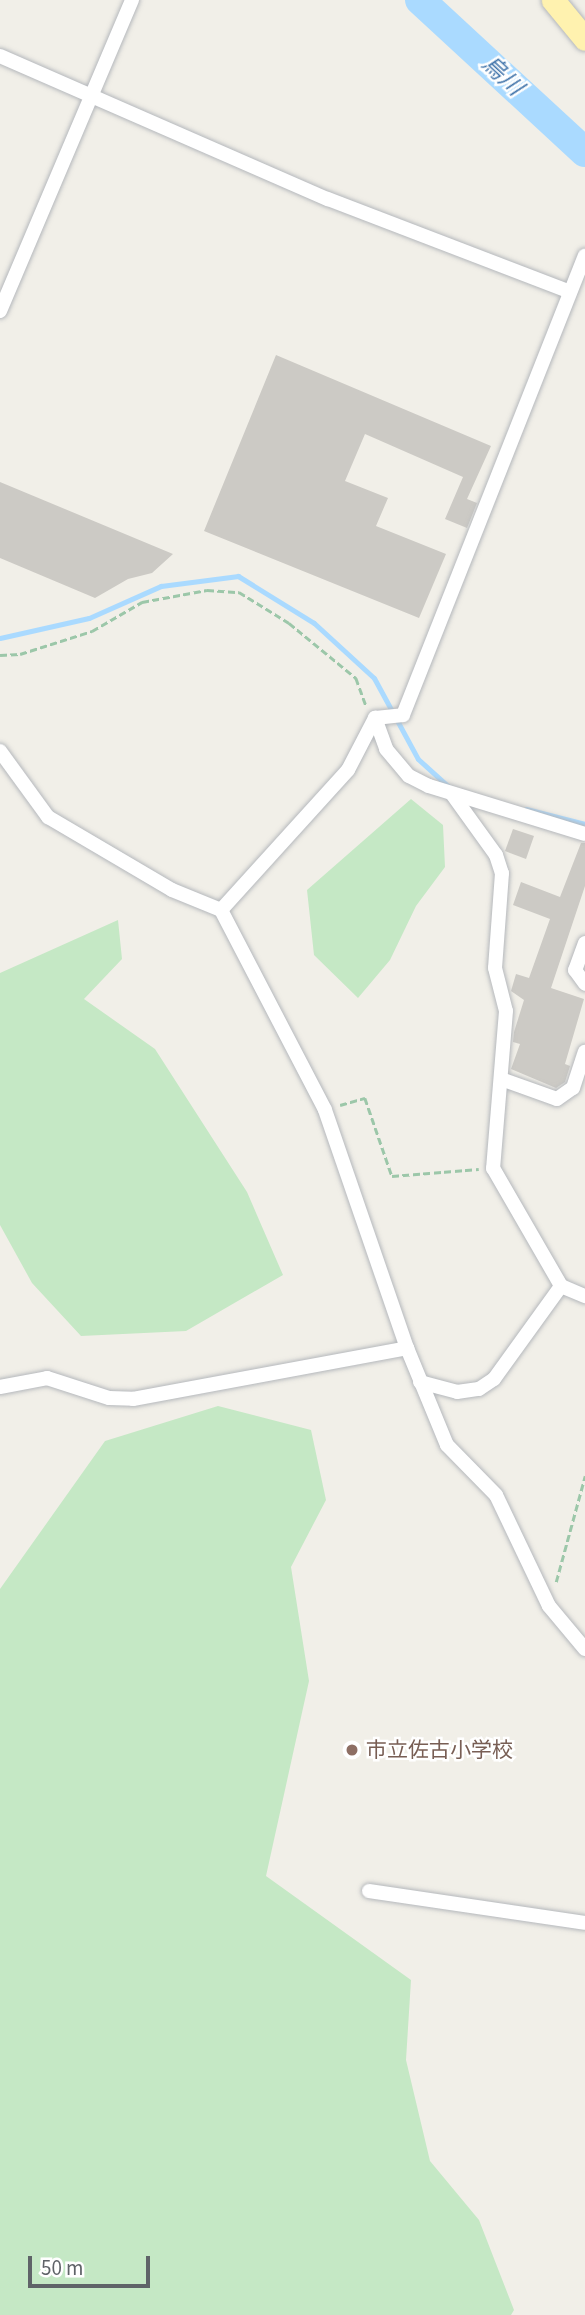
<!DOCTYPE html>
<html>
<head>
<meta charset="utf-8">
<style>
	body { margin:0 }
	#map { position:relative; width:585px; height:2315px; overflow:hidden; background:#f1efe8; font-family:"Source Sans 3","Noto Sans JP",sans-serif }
	div>[style] { position:absolute }
	.green>* { inset:0; background:#c5e8c5 }
	.stream>* { height:5px; margin:-2.5px; padding:0 2.5px; transform-origin:2.5px; border-radius:2.5px; background:#aadaff }
	.river>* { height:30px; margin:-15px; padding:0 15px; transform-origin:15px; border-radius:15px; background:#aadaff }
	.building>* { inset:0; background:#cccac5 }
	.path>* { height:2.5px; margin-top:-1.25px; transform-origin:0; background:repeating-linear-gradient(90deg,#9cc7a9 0 7px,transparent 0 10.5px) }
	.roads { filter:drop-shadow(0 0 2px #b5b8bc) drop-shadow(0 0 2px #b5b8bc) }
	.minor>* { height:14px; margin:-7px; padding:0 7px; transform-origin:7px; border-radius:7px; background:#fff }
	.primary>* { height:23px; margin:-11.5px; padding:0 11.5px; transform-origin:11.5px; border-radius:11.5px; background:#fff2af }
	.dots>* { width:19px; height:19px; translate:-50% -50%; box-sizing:border-box; border:4px solid #fff; border-radius:50% }
	span { translate:-50% -50%; white-space:nowrap; text-align:center; line-height:1.15; -webkit-text-stroke:5px #fff; paint-order:stroke }
	.education-label { font-size:21px; color:#785e54 }
	.left { translate:0 -50%; text-align:left }
	.water-label { font-size:23px; color:#4174aa; font-style:italic }
	.scale { position:absolute; left:28px; top:2256px; width:122px; height:32px; box-sizing:border-box; border:4px solid #5f6368; border-top:0; padding-left:9px; font-size:21px; line-height:24px; white-space:nowrap; color:#5f6368; -webkit-text-stroke:5px #fff; paint-order:stroke }
</style>
</head>
<body>
<div id="map">
	<div class="green">
		<i style="clip-path:polygon(411px 799px,443px 825px,445px 867px,416px 906px,390px 960px,358px 998px,314px 955px,307px 890px)"></i>
		<i style="clip-path:polygon(118px 920px,122px 959px,84px 999px,155px 1049px,247px 1192px,283px 1275px,186px 1331px,81px 1336px,32px 1283px,0 1225px,0 973px)"></i>
		<i style="clip-path:polygon(218px 1406px,311px 1430px,326px 1500px,291px 1567px,309px 1681px,266px 1876px,411px 1980px,406px 2060px,430px 2161px,479px 2220px,514px 2310px,511px 2315px,0 2315px,0 1589px,105px 1441px)"></i>
	</div>
	<div class="stream">
		<i style="left:0;top:638px;width:91px;rotate:-12.7deg"></i>
		<i style="left:89px;top:618px;width:79px;rotate:-24deg"></i>
		<i style="left:161px;top:586px;width:78px;rotate:-7.4deg"></i>
		<i style="left:238px;top:576px;width:89px;rotate:31.7deg"></i>
		<i style="left:314px;top:623px;width:81px;rotate:42.5deg"></i>
		<i style="left:374px;top:678px;width:92px;rotate:61.5deg"></i>
		<i style="left:418px;top:759px;width:43px;rotate:42.2deg"></i>
		<i style="left:526px;top:809px;width:61px;rotate:14.3deg"></i>
	</div>
	<div class="river">
		<i style="left:420px;top:0;width:224px;rotate:42.7deg"></i>
	</div>
	<div class="building">
		<i style="clip-path:polygon(276px 355px,491px 446px,467px 499px,477px 503px,467px 528px,445px 519px,463px 477px,365px 434px,345px 481px,388px 498px,376px 526px,446px 554px,419px 618px,204px 531px)"></i>
		<i style="clip-path:polygon(0 482px,173px 554px,152px 573px,128px 579px,95px 598px,0 558px)"></i>
		<i style="clip-path:polygon(513px 829px,534px 836px,526px 859px,505px 851px)"></i>
		<i style="clip-path:polygon(581px 843px,585px 843px,585px 886px,551px 988px,584px 999px,565px 1064px,570px 1066px,565px 1082px,556px 1088px,511px 1069px,520px 1044px,513px 1042px,514px 1032px,524px 1000px,511px 991px,516px 974px,529px 978px,550px 919px,513px 905px,521px 882px,560px 897px)"></i>
	</div>
	<div class="path">
		<i style="left:0;top:655px;width:20px;rotate:-3deg"></i>
		<i style="left:20px;top:654px;width:76px;rotate:-17.7deg"></i>
		<i style="left:92px;top:631px;width:58px;rotate:-30.1deg"></i>
		<i style="left:142px;top:602px;width:66px;rotate:-10.5deg"></i>
		<i style="left:207px;top:590px;width:32px;rotate:4deg"></i>
		<i style="left:239px;top:592px;width:59px;rotate:31.8deg"></i>
		<i style="left:289px;top:623px;width:87px;rotate:39.4deg"></i>
		<i style="left:356px;top:678px;width:29px;rotate:70deg"></i>
		<i style="left:340px;top:1105px;width:26px;rotate:-16deg"></i>
		<i style="left:365px;top:1098px;width:83px;rotate:70.9deg"></i>
		<i style="left:392px;top:1176px;width:87px;rotate:-4.6deg"></i>
		<i style="left:556px;top:1582px;width:110px;rotate:-74.7deg"></i>
	</div>
	<div class="roads">
		<div class="minor">
			<i style="left:0;top:56px;width:358px;rotate:23.6deg"></i>
			<i style="left:328px;top:199px;width:259px;rotate:21deg"></i>
			<i style="left:0;top:311px;width:338px;rotate:-67deg"></i>
			<i style="left:375px;top:718px;width:28px;rotate:-6deg"></i>
			<i style="left:403px;top:715px;width:494px;rotate:-68.4deg"></i>
			<i style="left:0;top:751px;width:82px;rotate:54deg"></i>
			<i style="left:48px;top:817px;width:144px;rotate:30.5deg"></i>
			<i style="left:172px;top:890px;width:53px;rotate:22.2deg"></i>
			<i style="left:221px;top:910px;width:225px;rotate:62.5deg"></i>
			<i style="left:325px;top:1110px;width:252px;rotate:71deg"></i>
			<i style="left:407px;top:1348px;width:105px;rotate:67.6deg"></i>
			<i style="left:447px;top:1445px;width:70px;rotate:45.6deg"></i>
			<i style="left:496px;top:1495px;width:123px;rotate:64.5deg"></i>
			<i style="left:549px;top:1606px;width:56px;rotate:50.1deg"></i>
			<i style="left:452px;top:794px;width:75px;rotate:54.2deg"></i>
			<i style="left:496px;top:855px;width:19px;rotate:72deg"></i>
			<i style="left:502px;top:873px;width:95px;rotate:94.2deg"></i>
			<i style="left:495px;top:968px;width:44px;rotate:75.7deg"></i>
			<i style="left:506px;top:1011px;width:158px;rotate:94.7deg"></i>
			<i style="left:493px;top:1168px;width:136px;rotate:60deg"></i>
			<i style="left:561px;top:1286px;width:26px;rotate:23deg"></i>
			<i style="left:221px;top:910px;width:189px;rotate:-47.8deg"></i>
			<i style="left:348px;top:770px;width:59px;rotate:-62.6deg"></i>
			<i style="left:375px;top:718px;width:33px;rotate:70deg"></i>
			<i style="left:386px;top:749px;width:35px;rotate:50deg"></i>
			<i style="left:409px;top:776px;width:22px;rotate:27deg"></i>
			<i style="left:429px;top:786px;width:163px;rotate:17.1deg"></i>
			<i style="left:585px;top:943px;width:29px;rotate:110deg"></i>
			<i style="left:575px;top:970px;width:17px;rotate:54deg"></i>
			<i style="left:501px;top:1079px;width:59px;rotate:19.7deg"></i>
			<i style="left:557px;top:1099px;width:19px;rotate:-35deg"></i>
			<i style="left:573px;top:1088px;width:38px;rotate:-72deg"></i>
			<i style="left:420px;top:1382px;width:38px;rotate:15deg"></i>
			<i style="left:457px;top:1392px;width:22px;rotate:-8deg"></i>
			<i style="left:479px;top:1389px;width:18px;rotate:-34deg"></i>
			<i style="left:494px;top:1379px;width:115px;rotate:-54.2deg"></i>
			<i style="left:0;top:1387px;width:48px;rotate:-10.8deg"></i>
			<i style="left:47px;top:1378px;width:65px;rotate:17.9deg"></i>
			<i style="left:109px;top:1398px;width:24px;rotate:2deg"></i>
			<i style="left:133px;top:1399px;width:279px;rotate:-10.5deg"></i>
			<i style="left:369px;top:1891px;width:218px;rotate:8.4deg"></i>
		</div>
		<div class="primary">
			<i style="left:553px;top:0;width:50px;rotate:50.6deg"></i>
		</div>
	</div>
	<div class="dots">
		<i style="left:352px;top:1750px;background:#8d6e63"></i>
	</div>
	<div class="education-label">
		<span class="left" style="left:366px;top:1750px">市立佐古小学校</span>
	</div>
	<div class="water-label">
		<span style="left:502px;top:76px;rotate:43deg">烏川</span>
	</div>
	<div class="scale">50 m</div>
</div>
</body>
</html>
